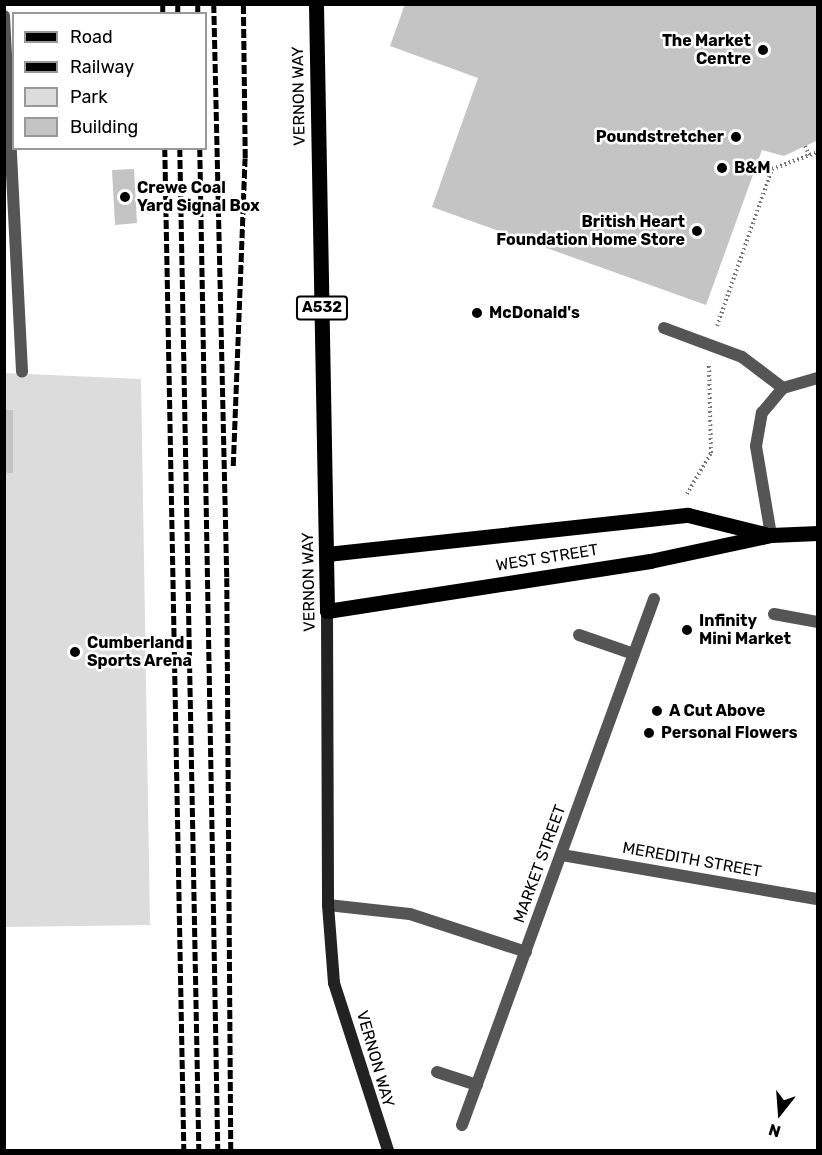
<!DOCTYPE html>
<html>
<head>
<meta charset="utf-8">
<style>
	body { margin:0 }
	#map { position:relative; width:822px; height:1155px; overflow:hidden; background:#fff; font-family:Rubik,sans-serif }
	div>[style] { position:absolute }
	.green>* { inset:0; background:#dcdcdc }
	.building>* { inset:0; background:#c4c4c4 }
	.path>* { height:4px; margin-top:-2px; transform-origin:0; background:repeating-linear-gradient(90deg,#777 0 1.5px,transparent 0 4.5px) }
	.service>* { height:12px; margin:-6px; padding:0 6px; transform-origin:6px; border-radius:6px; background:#555 }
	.minor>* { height:12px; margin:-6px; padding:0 6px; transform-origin:6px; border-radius:6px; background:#555 }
	.secondary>* { height:12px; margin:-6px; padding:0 6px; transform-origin:6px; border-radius:6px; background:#222 }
	.primary>* { height:15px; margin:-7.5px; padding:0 7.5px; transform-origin:7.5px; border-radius:7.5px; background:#000 }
	.rail>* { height:4.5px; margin-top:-2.25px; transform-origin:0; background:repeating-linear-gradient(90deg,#000 0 9px,transparent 0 12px) }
	.dots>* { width:16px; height:16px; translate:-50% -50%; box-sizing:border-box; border:3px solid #fff; border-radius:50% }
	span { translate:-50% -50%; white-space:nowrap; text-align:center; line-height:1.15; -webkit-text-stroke:5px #fff; paint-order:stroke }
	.shield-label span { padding:2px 4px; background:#fff; border:2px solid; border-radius:4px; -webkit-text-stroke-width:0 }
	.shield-label { font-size:15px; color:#000; font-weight:700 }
	.poi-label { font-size:16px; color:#000; font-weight:700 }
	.right { translate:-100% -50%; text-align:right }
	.left { translate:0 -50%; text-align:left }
	.street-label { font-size:16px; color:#000 }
	.frame { position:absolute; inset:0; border:6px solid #000; pointer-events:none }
	.legend { position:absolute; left:12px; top:12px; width:195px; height:138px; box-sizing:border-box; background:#fff; border:2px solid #999; margin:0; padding:8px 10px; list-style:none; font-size:18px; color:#000 }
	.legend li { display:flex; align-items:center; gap:12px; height:30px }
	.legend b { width:30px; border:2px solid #999 }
	.north { position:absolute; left:750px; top:1083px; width:60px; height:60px; -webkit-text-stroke:4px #fff; paint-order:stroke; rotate:197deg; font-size:16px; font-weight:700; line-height:24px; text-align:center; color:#000 }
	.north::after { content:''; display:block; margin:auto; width:21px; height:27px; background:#000; clip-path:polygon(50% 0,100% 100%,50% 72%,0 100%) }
</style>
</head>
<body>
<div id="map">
	<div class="green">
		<i style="clip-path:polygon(5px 373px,141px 379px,150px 925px,5px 927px)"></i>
	</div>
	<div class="building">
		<i style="clip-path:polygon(405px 4px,818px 4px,818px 140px,784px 156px,762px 150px,706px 305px,432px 207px,478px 78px,390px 46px)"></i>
		<i style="clip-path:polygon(134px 169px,137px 223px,115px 225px,112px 170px)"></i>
		<i style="clip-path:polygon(4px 410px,13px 410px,13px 473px,4px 473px)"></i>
	</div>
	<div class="path">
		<i style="left:805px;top:146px;width:10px;rotate:66deg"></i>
		<i style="left:717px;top:326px;width:166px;rotate:-70.7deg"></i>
		<i style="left:772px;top:169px;width:49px;rotate:-20.3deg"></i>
		<i style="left:687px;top:494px;width:48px;rotate:-59.7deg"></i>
		<i style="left:711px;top:453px;width:88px;rotate:-91.3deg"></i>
	</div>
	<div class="service">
		<i style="left:664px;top:328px;width:83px;rotate:20.4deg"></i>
		<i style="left:742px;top:357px;width:51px;rotate:37.1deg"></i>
		<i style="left:771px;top:535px;width:90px;rotate:-99.6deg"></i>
		<i style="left:756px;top:446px;width:34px;rotate:-80deg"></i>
		<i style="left:762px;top:413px;width:33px;rotate:-50deg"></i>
		<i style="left:783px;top:388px;width:36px;rotate:-16deg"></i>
	</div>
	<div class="minor">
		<i style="left:4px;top:16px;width:356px;rotate:87.1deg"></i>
		<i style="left:774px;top:614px;width:45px;rotate:10.3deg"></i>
		<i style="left:579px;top:635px;width:58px;rotate:19.1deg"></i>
		<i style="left:562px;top:855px;width:260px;rotate:9.8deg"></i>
		<i style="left:328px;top:905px;width:82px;rotate:6.3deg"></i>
		<i style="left:410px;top:914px;width:122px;rotate:18.1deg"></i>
		<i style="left:437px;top:1072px;width:42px;rotate:18deg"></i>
		<i style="left:462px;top:1125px;width:560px;rotate:-69.95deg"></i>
	</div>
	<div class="secondary">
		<i style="left:327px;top:611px;width:294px;rotate:89.8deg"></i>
		<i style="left:328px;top:905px;width:78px;rotate:85.6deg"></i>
		<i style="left:334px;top:983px;width:176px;rotate:72.1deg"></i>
	</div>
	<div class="primary">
		<i style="left:316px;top:4px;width:607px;rotate:88.96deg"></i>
		<i style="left:327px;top:611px;width:327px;rotate:-8.8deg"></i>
		<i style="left:650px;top:561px;width:124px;rotate:-12.1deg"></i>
		<i style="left:771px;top:535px;width:47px;rotate:-2.4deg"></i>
		<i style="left:327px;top:554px;width:363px;rotate:-6.2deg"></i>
		<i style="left:688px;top:515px;width:79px;rotate:13.9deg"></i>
	</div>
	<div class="rail">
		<i style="left:163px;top:4px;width:10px;rotate:90deg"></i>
		<i style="left:178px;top:4px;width:10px;rotate:90deg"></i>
		<i style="left:198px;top:4px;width:10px;rotate:90deg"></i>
		<i style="left:214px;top:4px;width:574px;rotate:88.7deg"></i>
		<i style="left:227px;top:578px;width:572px;rotate:89.6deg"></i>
		<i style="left:165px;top:148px;width:1002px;rotate:88.91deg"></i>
		<i style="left:180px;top:148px;width:1002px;rotate:88.91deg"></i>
		<i style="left:200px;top:148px;width:1002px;rotate:88.97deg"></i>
		<i style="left:233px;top:466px;width:308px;rotate:-87.8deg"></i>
		<i style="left:245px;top:158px;width:154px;rotate:-90.7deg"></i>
	</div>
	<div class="dots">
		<i style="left:763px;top:50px;background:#000"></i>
		<i style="left:736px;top:137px;background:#000"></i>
		<i style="left:722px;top:168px;background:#000"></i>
		<i style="left:125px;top:197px;background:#000"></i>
		<i style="left:697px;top:231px;background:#000"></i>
		<i style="left:477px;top:313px;background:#000"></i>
		<i style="left:687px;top:630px;background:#000"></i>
		<i style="left:75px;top:652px;background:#000"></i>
		<i style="left:657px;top:711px;background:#000"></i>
		<i style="left:649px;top:733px;background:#000"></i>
	</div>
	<div class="shield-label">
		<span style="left:322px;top:308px">A532</span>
	</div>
	<div class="poi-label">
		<span class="right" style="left:751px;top:50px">The Market<br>Centre</span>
		<span class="right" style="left:724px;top:137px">Poundstretcher</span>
		<span class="left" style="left:734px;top:168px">B&amp;M</span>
		<span class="left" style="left:137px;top:197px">Crewe Coal<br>Yard Signal Box</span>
		<span class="right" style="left:685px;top:231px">British Heart<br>Foundation Home Store</span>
		<span class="left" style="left:489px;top:313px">McDonald's</span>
		<span class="left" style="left:699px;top:630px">Infinity<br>Mini Market</span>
		<span class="left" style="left:87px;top:652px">Cumberland<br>Sports Arena</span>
		<span class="left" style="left:669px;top:711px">A Cut Above</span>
		<span class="left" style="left:661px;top:733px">Personal Flowers</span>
	</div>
	<div class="street-label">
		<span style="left:299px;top:96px;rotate:-91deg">VERNON WAY</span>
		<span style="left:547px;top:558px;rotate:-9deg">WEST STREET</span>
		<span style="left:309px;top:582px;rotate:-91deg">VERNON WAY</span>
		<span style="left:692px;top:860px;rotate:10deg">MEREDITH STREET</span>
		<span style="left:540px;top:864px;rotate:-70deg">MARKET STREET</span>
		<span style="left:375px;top:1059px;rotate:74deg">VERNON WAY</span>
	</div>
	<div class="frame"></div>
	<ul class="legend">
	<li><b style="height:8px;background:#000"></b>Road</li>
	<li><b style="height:8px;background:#000"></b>Railway</li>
	<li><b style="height:16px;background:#dcdcdc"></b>Park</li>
	<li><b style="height:16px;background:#c4c4c4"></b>Building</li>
	</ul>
	<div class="north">N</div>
</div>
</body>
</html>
